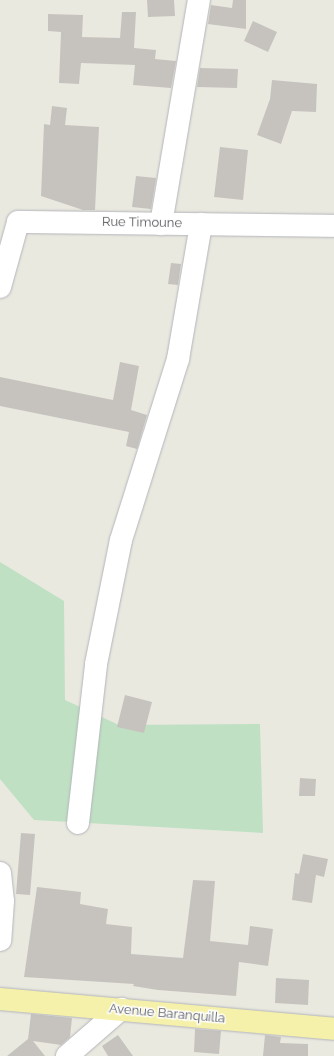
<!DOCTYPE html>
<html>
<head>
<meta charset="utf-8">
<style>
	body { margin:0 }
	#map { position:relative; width:334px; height:1056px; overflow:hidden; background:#eae9e0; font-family:Raleway,sans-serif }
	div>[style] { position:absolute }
	.green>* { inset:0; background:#bfe0c3 }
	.building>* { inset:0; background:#c6c3be }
	.roads { filter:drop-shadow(0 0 1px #b3b5ba) drop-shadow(0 0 1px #b3b5ba) }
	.minor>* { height:22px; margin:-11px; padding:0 11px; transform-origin:11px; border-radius:11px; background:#fff }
	.major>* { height:22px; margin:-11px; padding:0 11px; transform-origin:11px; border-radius:11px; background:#f5f1aa }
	span { translate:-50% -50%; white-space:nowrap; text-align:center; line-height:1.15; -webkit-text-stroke:3px #fff; paint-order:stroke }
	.street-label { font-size:13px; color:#595b60 }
</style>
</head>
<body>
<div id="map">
	<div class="green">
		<i style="clip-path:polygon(0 562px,64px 601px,65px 700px,119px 725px,260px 724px,263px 833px,34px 820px,0 779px)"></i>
	</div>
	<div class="building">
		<i style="clip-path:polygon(147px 0,174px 0,175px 16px,148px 17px)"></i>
		<i style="clip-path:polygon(233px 0,246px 0,246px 29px,208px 24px,211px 5px,232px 8px)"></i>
		<i style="clip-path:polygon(122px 12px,136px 12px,134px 48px,156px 50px,155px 59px,176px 61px,171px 88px,133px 85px,135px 65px,81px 63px,79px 84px,59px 83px,61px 32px,48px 31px,48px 14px,83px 15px,82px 37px,120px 38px)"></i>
		<i style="clip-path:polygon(253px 21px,277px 32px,268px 52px,244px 41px)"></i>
		<i style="clip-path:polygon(200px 68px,238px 69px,237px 88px,197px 87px)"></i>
		<i style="clip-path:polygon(272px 80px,317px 84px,316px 112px,292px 111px,281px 144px,257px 135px,270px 99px)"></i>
		<i style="clip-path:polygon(52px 106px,67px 108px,65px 125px,99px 127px,95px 210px,83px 210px,41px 196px,44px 124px,50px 125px)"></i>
		<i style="clip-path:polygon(220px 147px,248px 150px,243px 200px,214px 197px)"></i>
		<i style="clip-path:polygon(136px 176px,156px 178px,151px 209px,132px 207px)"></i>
		<i style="clip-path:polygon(171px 263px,181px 264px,178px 285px,168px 284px)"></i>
		<i style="clip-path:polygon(120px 362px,139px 366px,131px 410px,147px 415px,137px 449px,126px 446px,129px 432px,0 406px,0 377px,113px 400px)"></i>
		<i style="clip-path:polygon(125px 695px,152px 702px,144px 733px,117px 727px)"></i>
		<i style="clip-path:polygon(300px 778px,316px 779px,315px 796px,299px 796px)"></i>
		<i style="clip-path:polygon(21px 833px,35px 834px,30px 895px,16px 894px)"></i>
		<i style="clip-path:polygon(303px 854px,328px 859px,324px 877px,316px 875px,312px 903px,292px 900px,295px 873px,299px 874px)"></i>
		<i style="clip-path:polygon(193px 880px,215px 881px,210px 941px,248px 945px,250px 926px,273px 929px,268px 966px,239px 962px,236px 996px,158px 990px,133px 986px,134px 984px,24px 977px,37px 887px,81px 892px,80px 904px,108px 909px,106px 924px,132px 927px,131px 954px,183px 958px)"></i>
		<i style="clip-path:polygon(276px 978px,309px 980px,308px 1005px,275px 1003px)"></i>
		<i style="clip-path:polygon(31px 1014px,72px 1018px,70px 1037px,61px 1045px,33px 1041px,45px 1056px,7px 1056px,28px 1039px)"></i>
		<i style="clip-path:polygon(195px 1029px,221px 1031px,219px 1054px,194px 1052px)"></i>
		<i style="clip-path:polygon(118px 1035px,133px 1056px,108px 1056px,102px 1046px)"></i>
		<i style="clip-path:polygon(265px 1035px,281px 1037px,280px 1043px,308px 1044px,308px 1056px,263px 1056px)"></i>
	</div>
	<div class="roads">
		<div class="minor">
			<i style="left:161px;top:224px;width:227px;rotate:-80.4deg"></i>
			<i style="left:0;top:287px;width:67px;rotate:-74.5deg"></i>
			<i style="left:18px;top:222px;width:316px;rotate:0.7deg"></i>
			<i style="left:78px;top:823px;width:160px;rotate:-83.5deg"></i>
			<i style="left:96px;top:664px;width:126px;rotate:-78.6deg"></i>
			<i style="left:121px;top:540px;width:190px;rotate:-72.5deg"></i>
			<i style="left:178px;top:359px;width:137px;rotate:-80.3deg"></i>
			<i style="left:0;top:873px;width:28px;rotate:84deg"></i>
			<i style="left:3px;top:901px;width:39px;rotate:94deg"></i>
			<i style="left:67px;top:1056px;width:72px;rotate:-41deg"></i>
		</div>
		<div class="major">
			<i style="left:0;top:999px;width:335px;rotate:5.1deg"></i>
		</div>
	</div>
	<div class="street-label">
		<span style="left:142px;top:223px;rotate:1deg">Rue Timoune</span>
		<span style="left:167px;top:1014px;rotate:5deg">Avenue Baranquilla</span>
	</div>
</div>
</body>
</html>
